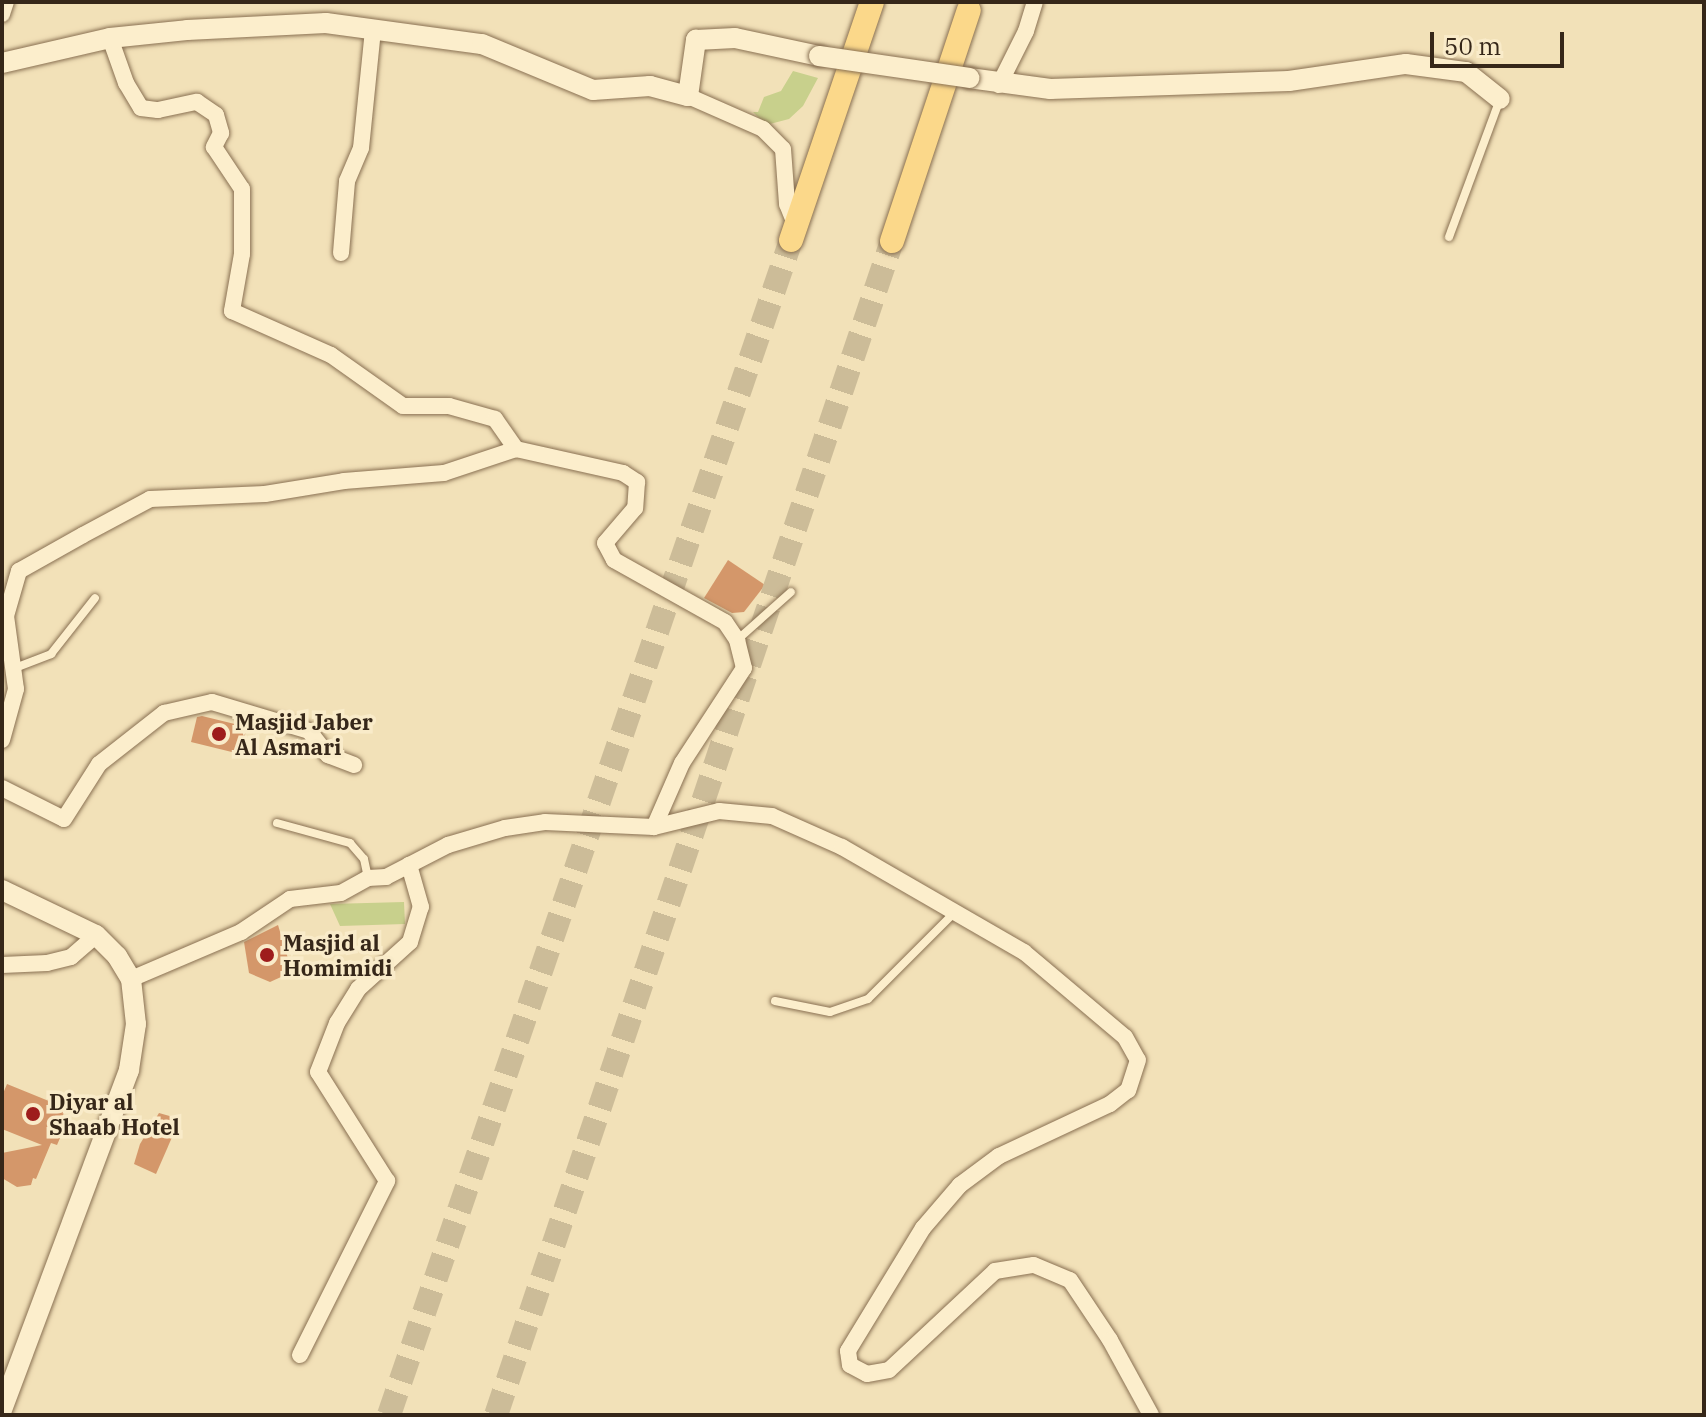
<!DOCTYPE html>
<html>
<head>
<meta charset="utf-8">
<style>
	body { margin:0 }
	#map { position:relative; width:1706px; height:1417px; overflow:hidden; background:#f2e1b8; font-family:"IBM Plex Serif",serif }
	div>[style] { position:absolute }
	.green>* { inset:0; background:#c8d08c }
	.building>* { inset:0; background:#d4976a }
	.primary-tunnel>* { height:24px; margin-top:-12px; transform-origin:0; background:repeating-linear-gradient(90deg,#ccbc98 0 24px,transparent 0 36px) }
	.roads { filter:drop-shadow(0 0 2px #897052) drop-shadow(0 0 2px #897052) }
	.service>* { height:8px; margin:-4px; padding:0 4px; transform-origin:4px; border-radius:4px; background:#fceecc }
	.minor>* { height:16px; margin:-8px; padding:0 8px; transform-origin:8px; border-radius:8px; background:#fceecc }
	.tertiary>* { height:20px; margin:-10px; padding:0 10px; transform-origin:10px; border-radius:10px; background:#fceecc }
	.primary>* { height:24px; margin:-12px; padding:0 12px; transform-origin:12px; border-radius:12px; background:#fbd88a }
	.bridges { filter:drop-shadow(0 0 2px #897052) drop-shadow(0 0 2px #897052) }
	.tertiary-bridge>* { height:20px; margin:-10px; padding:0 10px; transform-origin:10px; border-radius:10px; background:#fceecc }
	.dots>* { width:22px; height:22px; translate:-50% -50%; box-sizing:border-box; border:4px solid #f9ebc9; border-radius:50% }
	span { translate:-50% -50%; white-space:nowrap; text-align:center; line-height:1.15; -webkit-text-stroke:7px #f9ebc9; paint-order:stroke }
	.poi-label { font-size:22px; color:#362719; font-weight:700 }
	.left { translate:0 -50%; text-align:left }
	.frame { position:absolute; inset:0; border:4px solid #362719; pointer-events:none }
	.scale { position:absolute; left:1430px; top:32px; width:134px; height:36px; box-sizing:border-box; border:4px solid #362719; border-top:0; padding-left:10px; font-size:24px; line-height:28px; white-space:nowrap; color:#362719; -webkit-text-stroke:6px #f9ebc9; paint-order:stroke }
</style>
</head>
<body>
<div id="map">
	<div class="green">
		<i style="clip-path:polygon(793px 71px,818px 78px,803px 106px,789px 119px,766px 125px,753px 112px,758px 112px,764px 97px,781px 91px)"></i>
		<i style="clip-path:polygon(404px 902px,405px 924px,340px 926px,330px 904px)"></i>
	</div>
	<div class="building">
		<i style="clip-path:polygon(728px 560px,765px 585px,744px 612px,732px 613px,704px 598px)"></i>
		<i style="clip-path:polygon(202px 716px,247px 727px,240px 754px,191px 742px,197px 717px)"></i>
		<i style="clip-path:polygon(278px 925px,292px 972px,270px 982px,249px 973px,244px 942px)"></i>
		<i style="clip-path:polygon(7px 1084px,66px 1108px,61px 1120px,67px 1122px,57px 1145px,51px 1143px,36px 1179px,33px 1178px,31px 1185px,17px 1187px,2px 1178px,2px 1153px,42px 1145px,2px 1129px,2px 1096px)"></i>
		<i style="clip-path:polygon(159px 1113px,180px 1119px,156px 1174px,134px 1164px,140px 1144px)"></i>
	</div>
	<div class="primary-tunnel">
		<i style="left:389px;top:1415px;width:1242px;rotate:-71.11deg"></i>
		<i style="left:496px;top:1415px;width:1239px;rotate:-71.36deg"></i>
	</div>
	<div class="roads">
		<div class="service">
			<i style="left:1449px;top:237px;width:147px;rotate:-69.7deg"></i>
			<i style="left:737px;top:640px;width:72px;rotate:-41.6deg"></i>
			<i style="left:15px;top:668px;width:39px;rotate:-21deg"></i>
			<i style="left:51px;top:654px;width:71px;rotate:-51.8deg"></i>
			<i style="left:277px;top:823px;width:76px;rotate:15.3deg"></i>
			<i style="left:350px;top:843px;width:21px;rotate:49deg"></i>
			<i style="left:364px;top:859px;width:19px;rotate:78deg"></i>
			<i style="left:775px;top:1001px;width:56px;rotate:11.3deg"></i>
			<i style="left:830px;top:1012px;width:40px;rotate:-18.9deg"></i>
			<i style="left:868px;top:999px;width:123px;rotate:-45deg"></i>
		</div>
		<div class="minor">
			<i style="left:2px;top:14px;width:13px;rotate:-72deg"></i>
			<i style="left:110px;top:38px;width:48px;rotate:70.4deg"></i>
			<i style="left:126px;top:83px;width:29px;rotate:59deg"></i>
			<i style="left:141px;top:108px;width:17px;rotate:7deg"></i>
			<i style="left:158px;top:110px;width:40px;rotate:-12deg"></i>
			<i style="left:197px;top:102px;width:23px;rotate:34deg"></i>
			<i style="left:216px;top:115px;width:19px;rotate:74deg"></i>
			<i style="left:221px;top:133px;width:16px;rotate:117deg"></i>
			<i style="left:214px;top:147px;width:50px;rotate:56.3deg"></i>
			<i style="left:242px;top:189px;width:65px;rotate:90deg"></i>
			<i style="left:242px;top:254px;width:58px;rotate:100deg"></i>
			<i style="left:232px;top:311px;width:108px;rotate:24deg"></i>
			<i style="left:331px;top:355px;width:88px;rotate:35.3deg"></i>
			<i style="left:403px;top:406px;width:46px"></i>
			<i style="left:449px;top:406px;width:48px;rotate:15.8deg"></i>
			<i style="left:495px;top:419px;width:37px;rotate:55deg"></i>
			<i style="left:999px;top:85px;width:60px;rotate:-63.4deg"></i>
			<i style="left:1026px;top:31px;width:30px;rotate:-73deg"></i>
			<i style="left:688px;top:96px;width:82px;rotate:23.7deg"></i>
			<i style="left:763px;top:129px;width:28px;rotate:45deg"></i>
			<i style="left:783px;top:149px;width:55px;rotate:85.8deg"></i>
			<i style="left:787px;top:204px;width:24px;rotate:68deg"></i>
			<i style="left:341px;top:253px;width:72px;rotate:-85.2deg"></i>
			<i style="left:347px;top:181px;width:36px;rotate:-67deg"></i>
			<i style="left:361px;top:148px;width:120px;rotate:-84.2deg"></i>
			<i style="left:2px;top:740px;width:53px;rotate:-74.6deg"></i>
			<i style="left:16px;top:689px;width:74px;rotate:-97.8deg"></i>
			<i style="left:6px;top:616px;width:47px;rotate:-73.9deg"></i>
			<i style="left:19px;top:571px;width:73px;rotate:-29.4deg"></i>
			<i style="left:83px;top:535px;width:76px;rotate:-28.2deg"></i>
			<i style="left:150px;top:499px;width:115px;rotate:-2.5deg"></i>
			<i style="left:265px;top:494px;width:80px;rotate:-9.3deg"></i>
			<i style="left:344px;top:481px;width:100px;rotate:-4.6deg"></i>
			<i style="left:444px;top:473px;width:76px;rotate:-18.4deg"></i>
			<i style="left:516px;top:449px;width:110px;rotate:12.6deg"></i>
			<i style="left:623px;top:473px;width:17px;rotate:33deg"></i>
			<i style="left:637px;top:482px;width:26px;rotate:94deg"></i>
			<i style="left:635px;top:508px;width:46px;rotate:130.6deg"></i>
			<i style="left:605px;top:543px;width:19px;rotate:62deg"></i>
			<i style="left:614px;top:560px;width:127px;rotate:29.2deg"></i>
			<i style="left:725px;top:622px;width:22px;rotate:56deg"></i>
			<i style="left:737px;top:640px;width:29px;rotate:76deg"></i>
			<i style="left:744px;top:668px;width:113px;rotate:123.1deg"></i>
			<i style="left:682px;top:763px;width:70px;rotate:113.6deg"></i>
			<i style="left:2px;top:788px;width:69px;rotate:26.6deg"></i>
			<i style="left:64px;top:819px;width:65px;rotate:-57.5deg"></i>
			<i style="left:99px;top:764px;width:83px;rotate:-38.1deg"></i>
			<i style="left:164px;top:713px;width:49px;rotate:-12.9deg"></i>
			<i style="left:212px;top:702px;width:101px;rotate:16.6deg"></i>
			<i style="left:309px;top:731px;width:31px;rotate:52deg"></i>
			<i style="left:328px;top:755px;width:28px;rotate:21deg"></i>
			<i style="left:2px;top:965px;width:45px;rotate:-2.5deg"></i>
			<i style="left:47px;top:963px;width:25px;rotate:-14deg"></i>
			<i style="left:71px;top:957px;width:33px;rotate:-41deg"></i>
			<i style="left:131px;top:979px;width:120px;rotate:-23.1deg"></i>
			<i style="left:241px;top:932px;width:59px;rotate:-34deg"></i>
			<i style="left:290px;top:899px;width:51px;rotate:-6.7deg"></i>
			<i style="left:341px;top:893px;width:31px;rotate:-29deg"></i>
			<i style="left:368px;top:878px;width:18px;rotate:-3deg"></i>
			<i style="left:386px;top:877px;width:70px;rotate:-27.3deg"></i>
			<i style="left:448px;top:845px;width:59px;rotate:-16.6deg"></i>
			<i style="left:505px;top:828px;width:40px;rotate:-8.5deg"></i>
			<i style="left:545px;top:822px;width:109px;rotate:2.6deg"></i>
			<i style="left:654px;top:827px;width:67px;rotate:-13.8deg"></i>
			<i style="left:719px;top:811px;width:53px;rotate:5.4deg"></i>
			<i style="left:772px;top:816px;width:77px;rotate:23.9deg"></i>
			<i style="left:842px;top:847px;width:210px;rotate:30deg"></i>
			<i style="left:1024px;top:952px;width:132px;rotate:40.1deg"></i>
			<i style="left:1125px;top:1037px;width:26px;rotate:61deg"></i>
			<i style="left:1138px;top:1060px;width:32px;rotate:108deg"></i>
			<i style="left:1128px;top:1090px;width:23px;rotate:142deg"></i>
			<i style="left:1110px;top:1104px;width:123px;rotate:154.9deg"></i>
			<i style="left:999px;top:1156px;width:49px;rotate:143.4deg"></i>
			<i style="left:960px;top:1185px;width:57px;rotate:130.7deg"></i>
			<i style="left:923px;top:1228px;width:144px;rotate:121.4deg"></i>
			<i style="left:848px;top:1351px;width:14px;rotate:82deg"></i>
			<i style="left:850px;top:1365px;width:19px;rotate:28deg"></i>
			<i style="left:867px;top:1374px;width:22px;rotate:-10deg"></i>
			<i style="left:889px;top:1370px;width:145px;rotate:-43deg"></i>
			<i style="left:995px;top:1271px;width:39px;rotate:-9deg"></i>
			<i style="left:1034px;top:1265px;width:39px;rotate:23deg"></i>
			<i style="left:1070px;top:1280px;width:72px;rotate:56.3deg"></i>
			<i style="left:1110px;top:1340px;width:85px;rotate:61.3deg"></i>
			<i style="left:300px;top:1355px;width:195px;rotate:-63.4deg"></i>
			<i style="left:387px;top:1181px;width:129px;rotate:-122.3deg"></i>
			<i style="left:318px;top:1072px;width:53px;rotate:-68.8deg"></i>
			<i style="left:337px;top:1023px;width:40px;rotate:-58deg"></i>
			<i style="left:358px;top:989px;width:70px;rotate:-42.1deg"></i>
			<i style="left:410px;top:942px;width:37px;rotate:-73deg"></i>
			<i style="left:421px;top:907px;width:44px;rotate:-105.9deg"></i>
		</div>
		<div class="tertiary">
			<i style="left:2px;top:63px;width:111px;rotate:-13deg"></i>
			<i style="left:110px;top:38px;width:77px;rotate:-5.9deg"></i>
			<i style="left:187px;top:30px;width:139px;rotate:-2.9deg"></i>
			<i style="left:326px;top:23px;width:157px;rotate:7.7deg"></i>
			<i style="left:482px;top:44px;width:120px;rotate:22.5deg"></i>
			<i style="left:593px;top:90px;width:57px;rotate:-4deg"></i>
			<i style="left:650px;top:86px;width:39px;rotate:15deg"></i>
			<i style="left:688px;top:96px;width:57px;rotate:-81.9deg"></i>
			<i style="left:696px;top:40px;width:39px;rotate:-3deg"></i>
			<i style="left:735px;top:38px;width:86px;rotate:12.1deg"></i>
			<i style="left:969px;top:78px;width:82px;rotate:7.7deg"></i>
			<i style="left:1050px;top:89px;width:239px;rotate:-1.9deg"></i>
			<i style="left:1289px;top:81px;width:118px;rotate:-8.3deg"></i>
			<i style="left:1406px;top:64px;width:61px;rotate:7.6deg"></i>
			<i style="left:1466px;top:72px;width:43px;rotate:38.5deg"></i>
			<i style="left:2px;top:890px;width:104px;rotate:25.6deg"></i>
			<i style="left:96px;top:935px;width:30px;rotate:45deg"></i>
			<i style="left:117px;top:956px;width:27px;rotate:59deg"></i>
			<i style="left:131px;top:979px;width:45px;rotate:83.7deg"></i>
			<i style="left:136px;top:1024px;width:47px;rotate:98.7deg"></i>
			<i style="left:129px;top:1070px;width:363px;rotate:110.5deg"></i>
		</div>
		<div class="primary">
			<i style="left:791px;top:240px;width:251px;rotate:-71.2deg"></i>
			<i style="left:892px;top:241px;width:243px;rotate:-71.6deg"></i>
		</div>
	</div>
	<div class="bridges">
		<div class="tertiary-bridge">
			<i style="left:819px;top:56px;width:152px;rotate:8.3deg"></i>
		</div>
	</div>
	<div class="dots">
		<i style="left:219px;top:734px;background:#9e1c1c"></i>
		<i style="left:267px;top:955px;background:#9e1c1c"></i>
		<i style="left:33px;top:1114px;background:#9e1c1c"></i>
	</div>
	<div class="poi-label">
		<span class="left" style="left:235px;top:734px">Masjid Jaber<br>Al Asmari</span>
		<span class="left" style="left:283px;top:955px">Masjid al<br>Homimidi</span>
		<span class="left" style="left:49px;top:1114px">Diyar al<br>Shaab Hotel</span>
	</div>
	<div class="frame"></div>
	<div class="scale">50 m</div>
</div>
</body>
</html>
